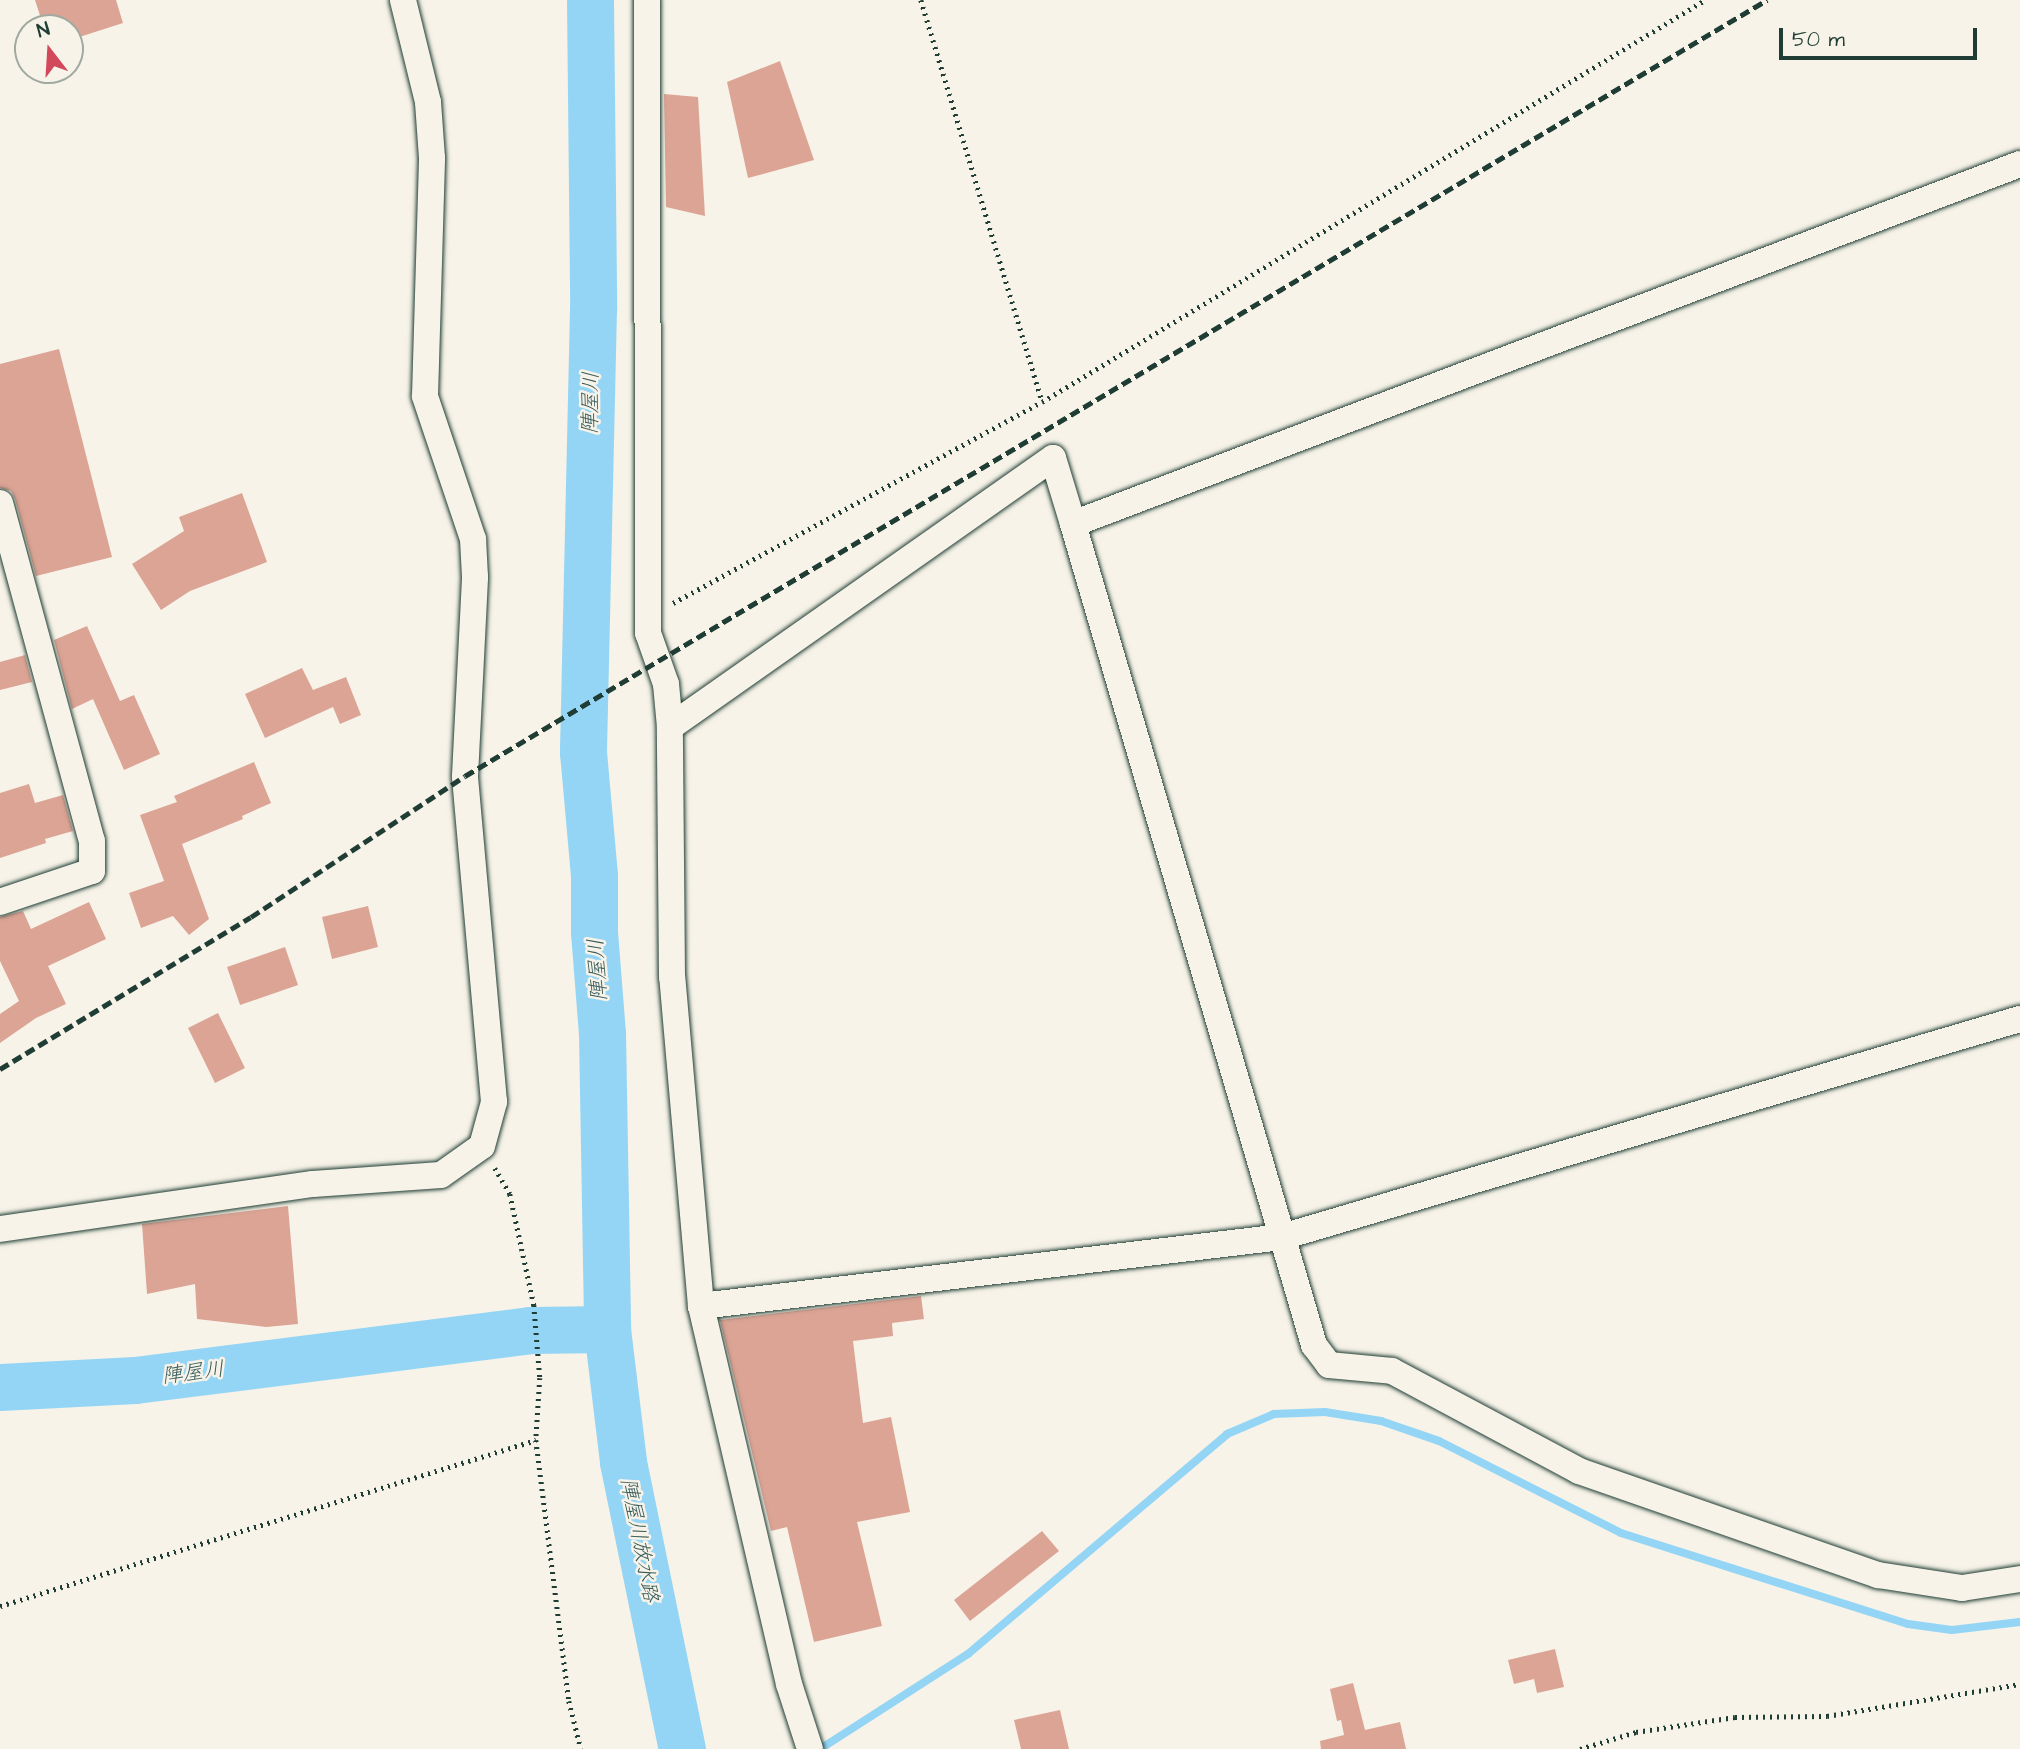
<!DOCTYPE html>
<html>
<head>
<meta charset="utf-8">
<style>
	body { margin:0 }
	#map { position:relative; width:2020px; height:1749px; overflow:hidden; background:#f7f3e8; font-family:"Architects Daughter","Klee One",sans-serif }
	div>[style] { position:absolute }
	.stream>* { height:8px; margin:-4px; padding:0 4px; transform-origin:4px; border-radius:4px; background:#94d5f5 }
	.river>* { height:47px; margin:-23.5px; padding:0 23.5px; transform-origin:23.5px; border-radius:23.5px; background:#94d5f5 }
	.building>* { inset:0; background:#dca495 }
	.path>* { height:4.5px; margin-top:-2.25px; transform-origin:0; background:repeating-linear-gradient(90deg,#1f3d34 0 2px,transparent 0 7px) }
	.roads { filter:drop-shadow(0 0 2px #1f3d34) drop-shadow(0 0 2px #1f3d34) }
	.minor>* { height:26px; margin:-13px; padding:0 13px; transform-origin:13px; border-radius:13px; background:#f7f3e8 }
	.rail>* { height:5px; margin-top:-2.5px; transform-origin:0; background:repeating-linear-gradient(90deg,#1f3d34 0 10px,transparent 0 15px) }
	span { translate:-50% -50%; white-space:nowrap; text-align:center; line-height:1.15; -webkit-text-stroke:5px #f7f3e8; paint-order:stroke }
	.water-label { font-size:21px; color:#365b5b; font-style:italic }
	.north { position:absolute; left:14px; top:14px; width:70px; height:70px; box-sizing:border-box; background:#f7f3e8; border:2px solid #a1aaa0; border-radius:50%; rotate:343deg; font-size:19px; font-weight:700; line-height:28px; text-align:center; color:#1f3d34 }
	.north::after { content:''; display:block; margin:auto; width:24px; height:32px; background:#d1495b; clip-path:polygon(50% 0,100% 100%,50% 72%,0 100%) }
	.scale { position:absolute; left:1779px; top:28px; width:198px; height:32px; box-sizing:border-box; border:4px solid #1f3d34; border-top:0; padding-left:9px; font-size:21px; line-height:24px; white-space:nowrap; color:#1f3d34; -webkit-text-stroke:5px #f7f3e8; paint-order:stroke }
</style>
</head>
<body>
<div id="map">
	<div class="stream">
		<i style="left:820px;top:1749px;width:176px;rotate:-32.7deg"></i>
		<i style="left:968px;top:1654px;width:340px;rotate:-40.3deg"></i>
		<i style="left:1227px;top:1434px;width:51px;rotate:-23.1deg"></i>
		<i style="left:1274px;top:1414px;width:51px;rotate:-2.2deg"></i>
		<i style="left:1325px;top:1412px;width:57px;rotate:9.1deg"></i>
		<i style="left:1381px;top:1421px;width:61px;rotate:19deg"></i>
		<i style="left:1439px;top:1441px;width:204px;rotate:26.8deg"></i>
		<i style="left:1621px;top:1533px;width:301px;rotate:17.6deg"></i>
		<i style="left:1908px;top:1624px;width:44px;rotate:7.8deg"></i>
		<i style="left:1952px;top:1630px;width:68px;rotate:-6.7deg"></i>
	</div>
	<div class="river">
		<i style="left:590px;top:0;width:309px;rotate:89.4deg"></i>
		<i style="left:593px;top:309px;width:443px;rotate:91.3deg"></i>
		<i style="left:583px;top:752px;width:123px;rotate:84.9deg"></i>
		<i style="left:594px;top:875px;width:57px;rotate:90deg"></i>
		<i style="left:594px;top:932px;width:101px;rotate:85.5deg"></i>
		<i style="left:602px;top:1033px;width:296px;rotate:89deg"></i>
		<i style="left:607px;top:1329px;width:134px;rotate:83.1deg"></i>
		<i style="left:623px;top:1462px;width:293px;rotate:78.4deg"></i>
		<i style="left:0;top:1387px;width:135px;rotate:-3deg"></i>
		<i style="left:135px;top:1380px;width:398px;rotate:-7.2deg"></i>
		<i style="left:530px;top:1330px;width:77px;rotate:-0.7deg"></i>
	</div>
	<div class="building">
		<i style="clip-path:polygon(35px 0,116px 0,123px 23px,70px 40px,70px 28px,44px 28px)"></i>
		<i style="clip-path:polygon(780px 61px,814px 160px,748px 178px,727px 82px)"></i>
		<i style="clip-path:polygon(664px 94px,698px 97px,705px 216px,666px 207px)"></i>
		<i style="clip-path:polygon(59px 349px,112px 557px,36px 576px,15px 499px,11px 491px,0 488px,0 364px)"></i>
		<i style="clip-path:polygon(242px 493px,267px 562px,190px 591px,161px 610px,132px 564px,184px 531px,179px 517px)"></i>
		<i style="clip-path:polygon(87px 626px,120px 701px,134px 695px,160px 754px,124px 770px,93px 699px,72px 709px,54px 640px)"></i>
		<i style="clip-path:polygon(25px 655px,32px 682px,0 690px,0 662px)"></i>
		<i style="clip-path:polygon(302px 668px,313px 690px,346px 677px,361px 715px,340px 724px,333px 707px,265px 738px,245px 694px)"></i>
		<i style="clip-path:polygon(254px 762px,271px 803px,242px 816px,243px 819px,182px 844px,209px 919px,189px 935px,173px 916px,141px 928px,129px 893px,164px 881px,140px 815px,177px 802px,174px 796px)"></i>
		<i style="clip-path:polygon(29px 784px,35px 803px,63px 795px,73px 831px,45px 839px,46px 843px,0 858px,0 793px)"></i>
		<i style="clip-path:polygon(89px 902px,106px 939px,48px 966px,66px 1004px,36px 1018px,0 1043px,0 1014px,19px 1001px,0 961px,0 917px,23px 911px,31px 929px)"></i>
		<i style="clip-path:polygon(368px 906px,378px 947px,332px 959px,322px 917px)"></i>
		<i style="clip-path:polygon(285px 947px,298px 985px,240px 1005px,227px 967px)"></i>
		<i style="clip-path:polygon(218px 1013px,245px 1068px,215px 1083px,188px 1028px)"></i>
		<i style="clip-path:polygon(288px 1206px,298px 1324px,266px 1327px,197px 1319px,195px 1284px,147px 1294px,142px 1224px)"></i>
		<i style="clip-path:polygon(921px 1296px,924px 1319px,892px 1323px,893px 1336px,853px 1341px,863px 1423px,891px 1417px,910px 1512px,857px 1522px,882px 1626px,814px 1642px,787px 1527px,771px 1531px,720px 1320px)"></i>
		<i style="clip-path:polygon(1042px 1531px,1059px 1551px,970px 1621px,954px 1600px)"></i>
		<i style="clip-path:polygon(1555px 1649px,1564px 1687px,1537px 1693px,1534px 1679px,1514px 1684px,1508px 1660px)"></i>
		<i style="clip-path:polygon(1353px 1683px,1365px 1730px,1400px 1722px,1406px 1749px,1321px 1749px,1320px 1741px,1344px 1735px,1341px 1720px,1337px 1721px,1330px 1689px)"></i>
		<i style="clip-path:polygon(1060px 1710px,1069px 1749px,1021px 1749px,1014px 1720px)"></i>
	</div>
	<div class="path">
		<i style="left:921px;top:0;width:420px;rotate:73.2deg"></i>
		<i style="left:673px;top:603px;width:420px;rotate:-28.6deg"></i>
		<i style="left:1042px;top:402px;width:775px;rotate:-31.23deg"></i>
		<i style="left:495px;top:1168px;width:30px;rotate:60deg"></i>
		<i style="left:510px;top:1194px;width:114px;rotate:77.8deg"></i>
		<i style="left:534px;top:1305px;width:73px;rotate:85.3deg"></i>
		<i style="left:540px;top:1378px;width:62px;rotate:93.7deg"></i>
		<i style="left:536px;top:1440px;width:263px;rotate:82.8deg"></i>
		<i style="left:569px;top:1701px;width:49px;rotate:76deg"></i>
		<i style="left:0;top:1606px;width:561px;rotate:-17.21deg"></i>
		<i style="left:1580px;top:1749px;width:59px;rotate:-16.9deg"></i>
		<i style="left:1636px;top:1732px;width:100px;rotate:-8.6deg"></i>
		<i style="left:1735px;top:1717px;width:92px;rotate:-0.6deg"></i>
		<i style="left:1827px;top:1716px;width:196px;rotate:-9.4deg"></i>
	</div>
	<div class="roads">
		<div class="minor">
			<i style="left:647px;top:0;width:633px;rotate:89.91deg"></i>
			<i style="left:648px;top:633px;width:54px;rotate:70.6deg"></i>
			<i style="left:666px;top:684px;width:43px;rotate:84.7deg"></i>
			<i style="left:2020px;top:164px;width:1013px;rotate:159.19deg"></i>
			<i style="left:1073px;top:524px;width:856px;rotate:73.64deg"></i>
			<i style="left:1314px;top:1345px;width:25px;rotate:53deg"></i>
			<i style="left:1329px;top:1365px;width:63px;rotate:5.4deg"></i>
			<i style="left:1392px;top:1371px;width:212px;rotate:28.1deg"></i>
			<i style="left:1579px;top:1471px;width:317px;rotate:19.2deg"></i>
			<i style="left:1878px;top:1575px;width:85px;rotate:8.8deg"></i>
			<i style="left:1962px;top:1588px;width:59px;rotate:-8.8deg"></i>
			<i style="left:0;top:503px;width:350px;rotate:74.8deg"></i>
			<i style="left:92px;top:841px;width:30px;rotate:90deg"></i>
			<i style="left:92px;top:871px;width:97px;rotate:161.4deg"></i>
			<i style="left:0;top:1229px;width:316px;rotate:-8.2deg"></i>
			<i style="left:313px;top:1184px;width:128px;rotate:-4deg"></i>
			<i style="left:441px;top:1175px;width:50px;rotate:-35.3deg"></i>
			<i style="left:482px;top:1146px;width:46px;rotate:-74.7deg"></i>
			<i style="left:494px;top:1102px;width:327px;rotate:-95.1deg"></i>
			<i style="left:465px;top:776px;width:199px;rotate:-87.1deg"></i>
			<i style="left:475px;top:577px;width:38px;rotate:-93deg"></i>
			<i style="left:473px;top:539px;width:151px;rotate:-108.6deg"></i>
			<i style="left:425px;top:396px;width:238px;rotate:-88.3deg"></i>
			<i style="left:432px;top:158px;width:56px;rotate:-94.1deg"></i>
			<i style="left:428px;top:102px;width:105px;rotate:-103.8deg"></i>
			<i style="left:701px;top:1306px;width:585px;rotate:-6.77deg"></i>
			<i style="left:1282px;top:1237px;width:770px;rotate:-16.46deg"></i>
			<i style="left:810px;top:1749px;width:68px;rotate:-107.9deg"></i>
			<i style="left:789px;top:1684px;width:388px;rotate:-103.1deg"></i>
			<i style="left:701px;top:1306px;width:330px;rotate:-95deg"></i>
			<i style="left:672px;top:977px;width:250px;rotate:-90.5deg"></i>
			<i style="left:670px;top:727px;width:468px;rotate:-35.1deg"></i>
			<i style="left:1053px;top:458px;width:69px;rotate:73.1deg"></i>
		</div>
	</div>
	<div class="rail">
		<i style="left:0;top:1069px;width:293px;rotate:-31.2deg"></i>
		<i style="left:251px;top:917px;width:256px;rotate:-33.4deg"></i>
		<i style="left:465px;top:776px;width:1516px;rotate:-30.8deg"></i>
	</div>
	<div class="water-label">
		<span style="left:591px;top:403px;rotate:-89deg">陣屋川</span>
		<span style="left:598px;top:970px;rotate:-94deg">陣屋川</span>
		<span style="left:193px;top:1373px;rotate:-7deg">陣屋川</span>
		<span style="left:639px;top:1540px;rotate:79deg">陣屋川放水路</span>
	</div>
	<div class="north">N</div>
	<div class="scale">50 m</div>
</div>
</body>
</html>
